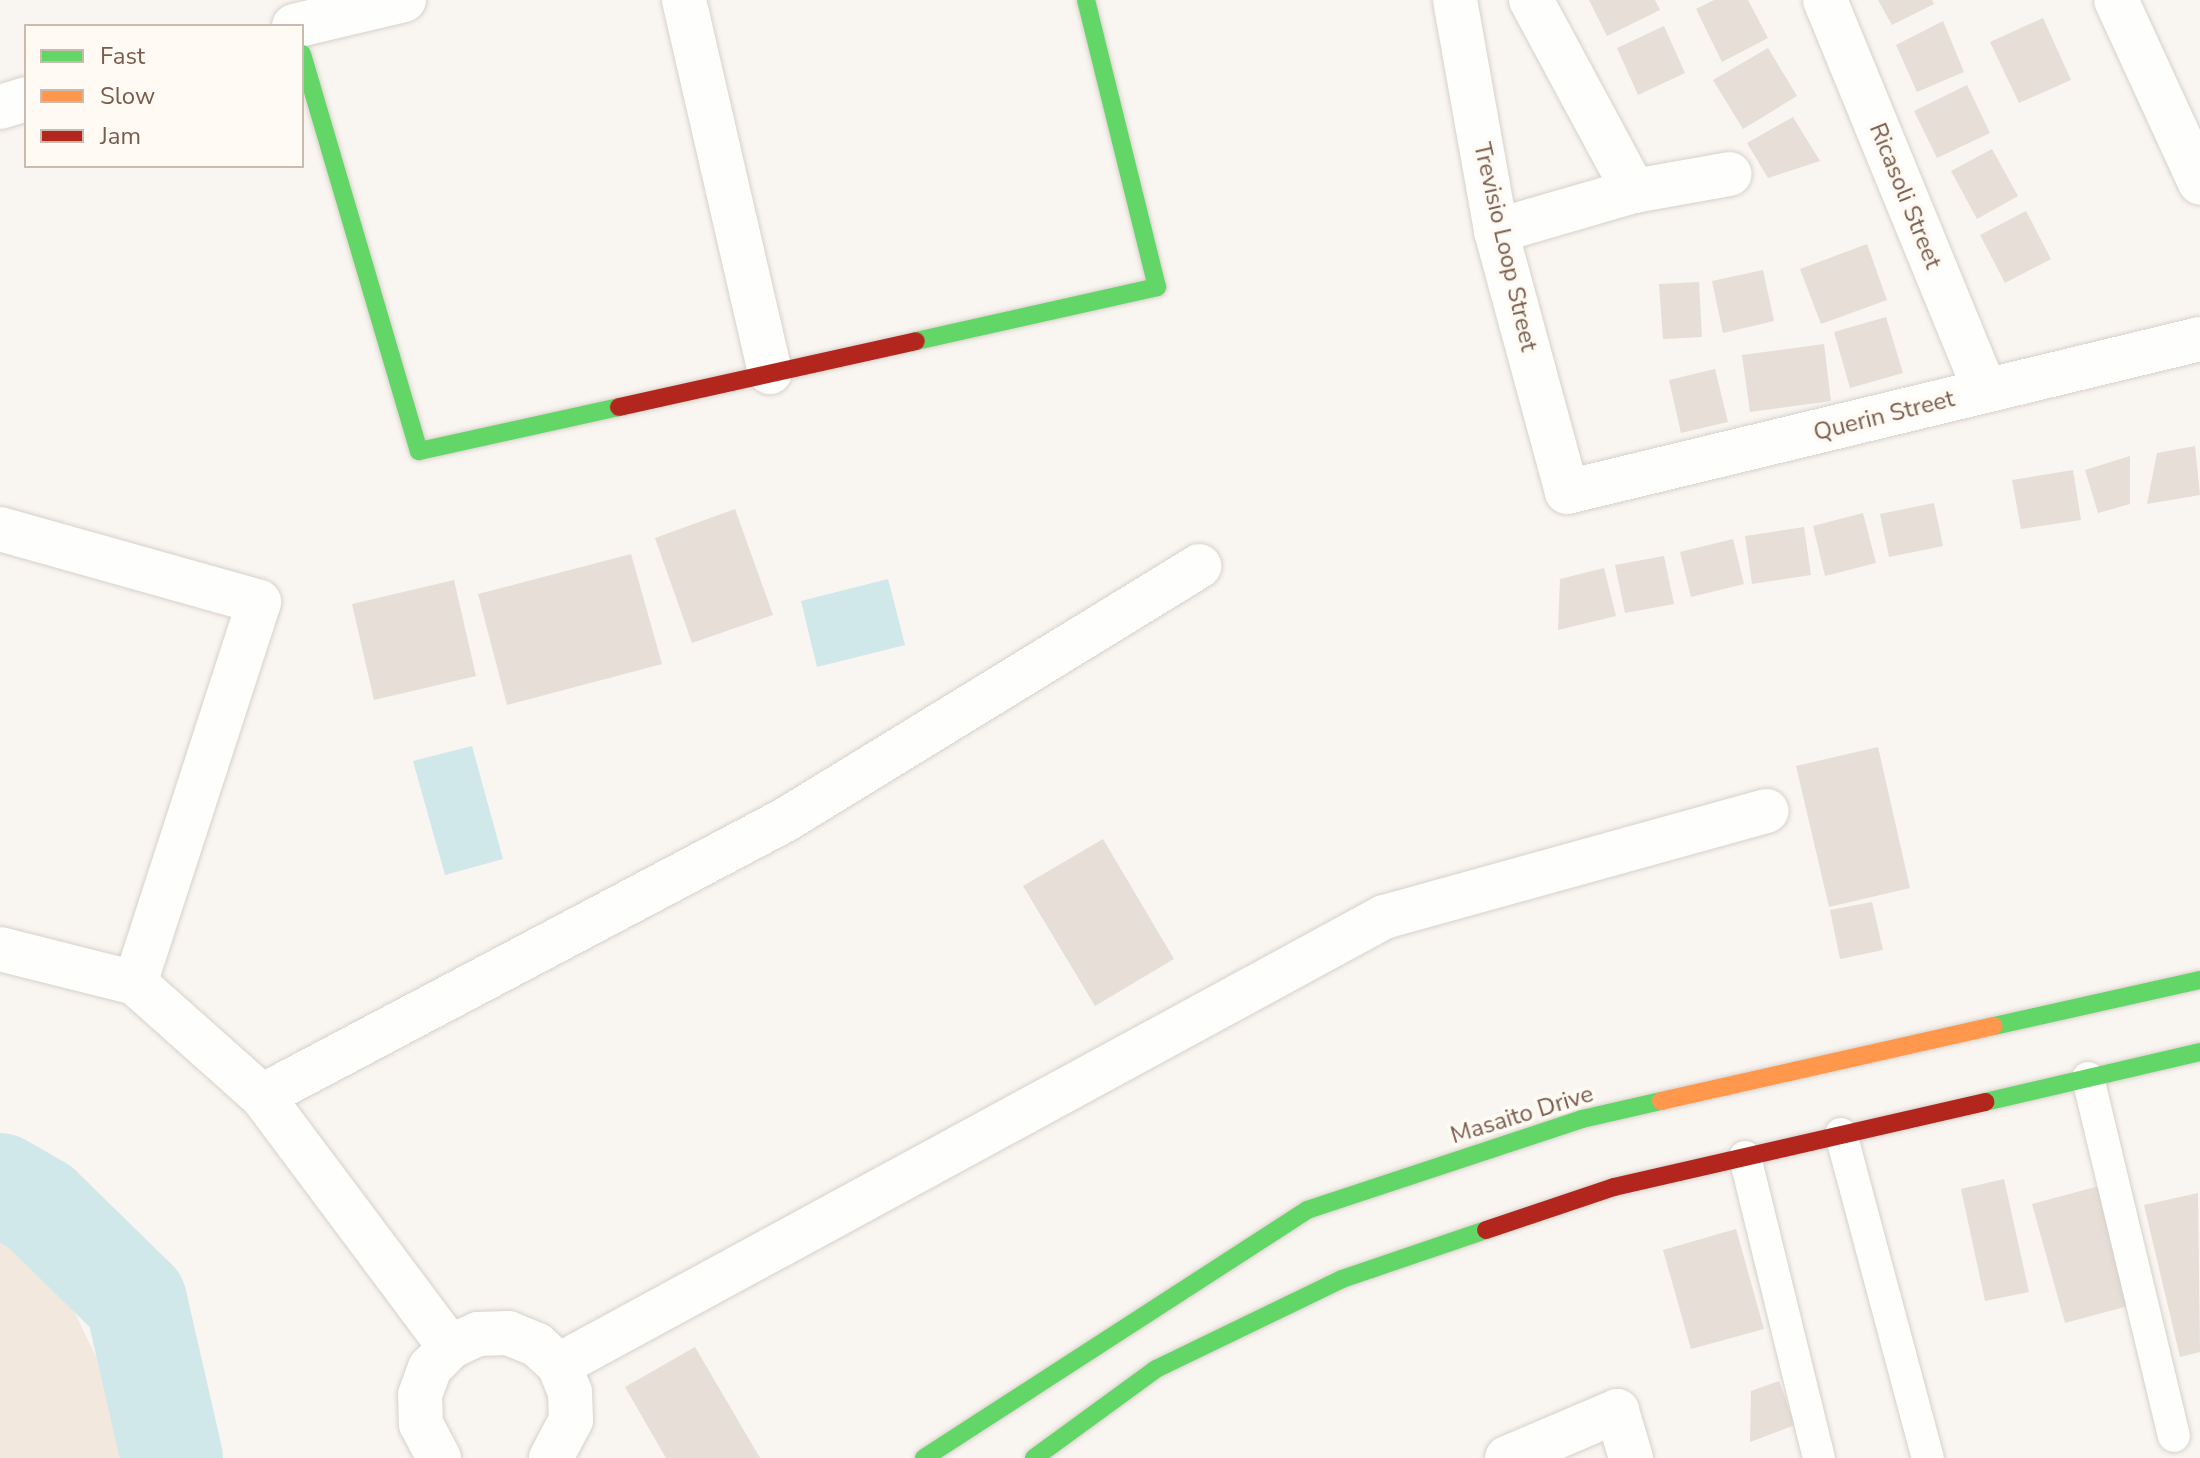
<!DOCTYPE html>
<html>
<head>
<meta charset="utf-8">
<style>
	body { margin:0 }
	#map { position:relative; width:2200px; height:1458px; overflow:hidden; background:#f9f5f0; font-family:"Nunito Sans",sans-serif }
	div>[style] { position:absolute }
	.residential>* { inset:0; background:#f2e8de }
	.water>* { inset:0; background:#d0e8ea }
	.river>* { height:102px; margin:-51px; padding:0 51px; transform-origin:51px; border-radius:51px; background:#d0e8ea }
	.building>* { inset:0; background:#e6ded7 }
	.roads { filter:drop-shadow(0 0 2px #d7d1cb) drop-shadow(0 0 2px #d7d1cb) }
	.lane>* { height:32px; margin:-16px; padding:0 16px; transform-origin:16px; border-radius:16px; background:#fefefd }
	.street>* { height:44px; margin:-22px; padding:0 22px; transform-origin:22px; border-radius:22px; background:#fefefd }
	.fast>* { height:18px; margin:-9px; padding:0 9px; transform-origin:9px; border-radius:9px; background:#63d668 }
	.slow>* { height:18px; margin:-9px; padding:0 9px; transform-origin:9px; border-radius:9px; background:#ff974d }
	.jam>* { height:18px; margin:-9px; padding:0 9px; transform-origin:9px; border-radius:9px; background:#b3261e }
	span { translate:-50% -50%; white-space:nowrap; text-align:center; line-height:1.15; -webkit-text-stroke:7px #fffaf3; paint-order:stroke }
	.street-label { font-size:24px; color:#7a5c4d }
	.legend { position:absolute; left:24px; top:24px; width:280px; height:144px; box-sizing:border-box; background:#fffaf3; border:2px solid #cabbb1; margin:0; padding:10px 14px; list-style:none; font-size:24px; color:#7a5c4d }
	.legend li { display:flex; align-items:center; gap:16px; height:40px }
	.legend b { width:40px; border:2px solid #cabbb1 }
</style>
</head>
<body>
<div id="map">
	<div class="residential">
		<i style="clip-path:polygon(0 1228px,70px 1303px,119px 1404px,119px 1458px,0 1458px)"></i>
	</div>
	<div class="water">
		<i style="clip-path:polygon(888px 579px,905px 645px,817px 667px,801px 601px)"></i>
		<i style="clip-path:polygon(472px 746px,503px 859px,445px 875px,413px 761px)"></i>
	</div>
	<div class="river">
		<i style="left:0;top:1184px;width:46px;rotate:29.9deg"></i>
		<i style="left:40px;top:1207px;width:134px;rotate:44.4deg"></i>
		<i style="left:136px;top:1301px;width:161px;rotate:77.1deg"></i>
	</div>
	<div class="building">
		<i style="clip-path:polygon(1589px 0,1655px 0,1660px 10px,1607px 36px)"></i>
		<i style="clip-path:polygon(1714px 0,1748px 0,1768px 38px,1722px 62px,1696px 9px)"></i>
		<i style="clip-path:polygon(1878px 0,1932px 0,1934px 4px,1892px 25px)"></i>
		<i style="clip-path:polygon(2043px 18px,2071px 80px,2019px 103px,1990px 42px)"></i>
		<i style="clip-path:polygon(1943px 21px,1964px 72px,1917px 92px,1896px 45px)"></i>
		<i style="clip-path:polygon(1664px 26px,1685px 73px,1638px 95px,1617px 48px)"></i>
		<i style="clip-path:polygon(1768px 48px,1797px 96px,1743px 129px,1713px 80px)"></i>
		<i style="clip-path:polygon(1967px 85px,1990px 133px,1937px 158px,1914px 111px)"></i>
		<i style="clip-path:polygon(1793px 117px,1820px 161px,1768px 178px,1747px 143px)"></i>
		<i style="clip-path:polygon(1992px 149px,2018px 196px,1977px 219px,1951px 171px)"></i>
		<i style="clip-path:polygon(2026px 211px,2051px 259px,2005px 283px,1980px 235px)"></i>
		<i style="clip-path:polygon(1867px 244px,1887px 300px,1821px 324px,1800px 269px)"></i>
		<i style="clip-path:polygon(1763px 270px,1774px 321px,1723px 333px,1712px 281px)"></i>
		<i style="clip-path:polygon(1699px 282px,1702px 337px,1663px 339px,1659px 284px)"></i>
		<i style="clip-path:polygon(1886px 317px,1903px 373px,1850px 388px,1834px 332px)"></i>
		<i style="clip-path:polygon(1824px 344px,1831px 401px,1750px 412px,1742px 355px)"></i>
		<i style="clip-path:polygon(1715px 369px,1728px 422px,1681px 433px,1669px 380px)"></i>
		<i style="clip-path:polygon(2195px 446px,2200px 495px,2147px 504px,2157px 453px)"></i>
		<i style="clip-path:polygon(2130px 456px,2130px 504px,2098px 513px,2085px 470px)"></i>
		<i style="clip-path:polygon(2073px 470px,2081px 520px,2021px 529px,2012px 480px)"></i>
		<i style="clip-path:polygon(1934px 503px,1943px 546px,1889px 557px,1880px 514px)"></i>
		<i style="clip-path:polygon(735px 509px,773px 615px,692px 643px,655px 538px)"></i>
		<i style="clip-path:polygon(1863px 513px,1876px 563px,1825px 576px,1813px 526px)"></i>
		<i style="clip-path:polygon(1804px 527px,1811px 575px,1752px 584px,1745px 536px)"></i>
		<i style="clip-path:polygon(1733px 539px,1744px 584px,1691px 597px,1680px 552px)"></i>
		<i style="clip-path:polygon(631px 554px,662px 664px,507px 705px,478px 594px)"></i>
		<i style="clip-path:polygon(1664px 556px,1674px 604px,1625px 613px,1615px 565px)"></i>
		<i style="clip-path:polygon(1604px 568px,1616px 616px,1558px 630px,1560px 579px)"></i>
		<i style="clip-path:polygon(454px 580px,476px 676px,374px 700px,352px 604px)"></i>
		<i style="clip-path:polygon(1878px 747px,1910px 888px,1829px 907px,1796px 766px)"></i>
		<i style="clip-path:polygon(1103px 839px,1174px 959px,1095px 1006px,1023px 886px)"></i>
		<i style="clip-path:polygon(1872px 902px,1883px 950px,1840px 959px,1830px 910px)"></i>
		<i style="clip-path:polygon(2004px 1179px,2029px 1292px,1985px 1301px,1961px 1189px)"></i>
		<i style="clip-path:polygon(2099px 1186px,2132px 1305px,2065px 1323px,2032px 1204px)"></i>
		<i style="clip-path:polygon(2198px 1193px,2200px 1352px,2180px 1357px,2144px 1205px)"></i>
		<i style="clip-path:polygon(1736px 1229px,1764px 1329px,1691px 1349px,1663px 1250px)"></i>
		<i style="clip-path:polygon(695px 1347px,760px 1458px,666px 1458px,625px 1387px)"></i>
		<i style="clip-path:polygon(1779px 1381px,1795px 1425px,1750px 1442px,1751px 1391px)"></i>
	</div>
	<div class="roads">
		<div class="lane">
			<i style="left:2088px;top:1078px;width:368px;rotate:76.5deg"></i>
			<i style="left:1841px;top:1134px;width:335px;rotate:75deg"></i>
			<i style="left:1745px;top:1157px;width:310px;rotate:76.2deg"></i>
		</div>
		<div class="street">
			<i style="left:684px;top:0;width:382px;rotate:77deg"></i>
			<i style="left:1455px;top:0;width:235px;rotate:79.9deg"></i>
			<i style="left:1496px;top:231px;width:270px;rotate:74.8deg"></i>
			<i style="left:1567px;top:492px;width:651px;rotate:-13.59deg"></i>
			<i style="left:1531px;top:0;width:217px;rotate:61.7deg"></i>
			<i style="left:1825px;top:0;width:422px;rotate:67.7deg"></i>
			<i style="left:2116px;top:0;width:201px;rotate:65.3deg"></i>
			<i style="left:294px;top:26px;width:113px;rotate:-13.3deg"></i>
			<i style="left:0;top:107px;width:27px;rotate:-17deg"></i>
			<i style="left:1496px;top:231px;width:144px;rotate:-16.2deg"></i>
			<i style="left:1634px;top:191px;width:97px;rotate:-10.1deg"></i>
			<i style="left:0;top:529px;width:269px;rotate:15.7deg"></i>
			<i style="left:259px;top:602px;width:401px;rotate:108deg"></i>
			<i style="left:0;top:949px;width:139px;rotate:14.1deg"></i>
			<i style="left:135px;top:983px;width:170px;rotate:41.7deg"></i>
			<i style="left:262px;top:1096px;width:314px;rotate:53.2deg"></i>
			<i style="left:262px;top:1096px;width:591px;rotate:-27.82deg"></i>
			<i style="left:785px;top:820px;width:486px;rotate:-31.5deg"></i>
			<i style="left:559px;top:1365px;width:939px;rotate:-28.5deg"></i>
			<i style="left:1384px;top:917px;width:397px;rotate:-15.5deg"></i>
			<i style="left:439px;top:1458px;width:38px;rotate:-118deg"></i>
			<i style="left:421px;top:1424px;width:29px;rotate:-92deg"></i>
			<i style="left:420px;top:1395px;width:29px;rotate:-70deg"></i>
			<i style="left:430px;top:1368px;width:29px;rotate:-46deg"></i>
			<i style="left:450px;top:1347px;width:31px;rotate:-25deg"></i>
			<i style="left:478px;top:1334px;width:30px;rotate:-2deg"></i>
			<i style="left:508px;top:1333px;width:31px;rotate:22deg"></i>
			<i style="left:537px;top:1345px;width:30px;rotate:42deg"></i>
			<i style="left:559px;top:1365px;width:29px;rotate:68deg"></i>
			<i style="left:570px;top:1392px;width:28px;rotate:88deg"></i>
			<i style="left:571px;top:1420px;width:43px;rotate:117.8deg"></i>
			<i style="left:1507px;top:1458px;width:120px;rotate:-23.1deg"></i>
			<i style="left:1617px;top:1411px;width:49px;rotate:73.4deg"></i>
		</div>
		<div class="fast">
			<i style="left:302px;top:54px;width:414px;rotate:73.6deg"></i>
			<i style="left:419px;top:451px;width:205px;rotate:-12.4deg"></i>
			<i style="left:916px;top:341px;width:247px;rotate:-12.6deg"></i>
			<i style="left:1157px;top:287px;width:296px;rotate:-103.9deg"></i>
			<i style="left:1994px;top:1026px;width:211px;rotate:-12.6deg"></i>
			<i style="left:1985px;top:1102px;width:221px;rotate:-13.1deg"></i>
			<i style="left:924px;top:1458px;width:456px;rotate:-32.9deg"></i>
			<i style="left:1307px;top:1210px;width:290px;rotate:-18.3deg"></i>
			<i style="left:1582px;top:1119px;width:81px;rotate:-12.8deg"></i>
			<i style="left:1034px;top:1458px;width:151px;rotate:-36.1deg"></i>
			<i style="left:1156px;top:1369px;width:207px;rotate:-25.8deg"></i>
			<i style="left:1342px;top:1279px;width:152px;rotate:-18.8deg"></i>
		</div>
		<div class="slow">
			<i style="left:1661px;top:1101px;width:341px;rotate:-12.7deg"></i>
		</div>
		<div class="jam">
			<i style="left:619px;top:407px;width:304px;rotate:-12.5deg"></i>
			<i style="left:1486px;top:1230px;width:135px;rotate:-18.6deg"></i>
			<i style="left:1614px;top:1187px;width:381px;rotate:-12.9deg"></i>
		</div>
	</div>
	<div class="street-label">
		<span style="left:1905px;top:196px;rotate:68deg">Ricasoli Street</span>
		<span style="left:1505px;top:247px;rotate:77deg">Trevisio Loop Street</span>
		<span style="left:1884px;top:416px;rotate:-14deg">Querin Street</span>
		<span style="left:1522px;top:1115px;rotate:-17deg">Masaito Drive</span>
	</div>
	<ul class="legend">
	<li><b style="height:10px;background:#63d668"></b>Fast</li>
	<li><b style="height:10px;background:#ff974d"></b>Slow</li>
	<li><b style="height:10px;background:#b3261e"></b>Jam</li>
	</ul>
</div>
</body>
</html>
